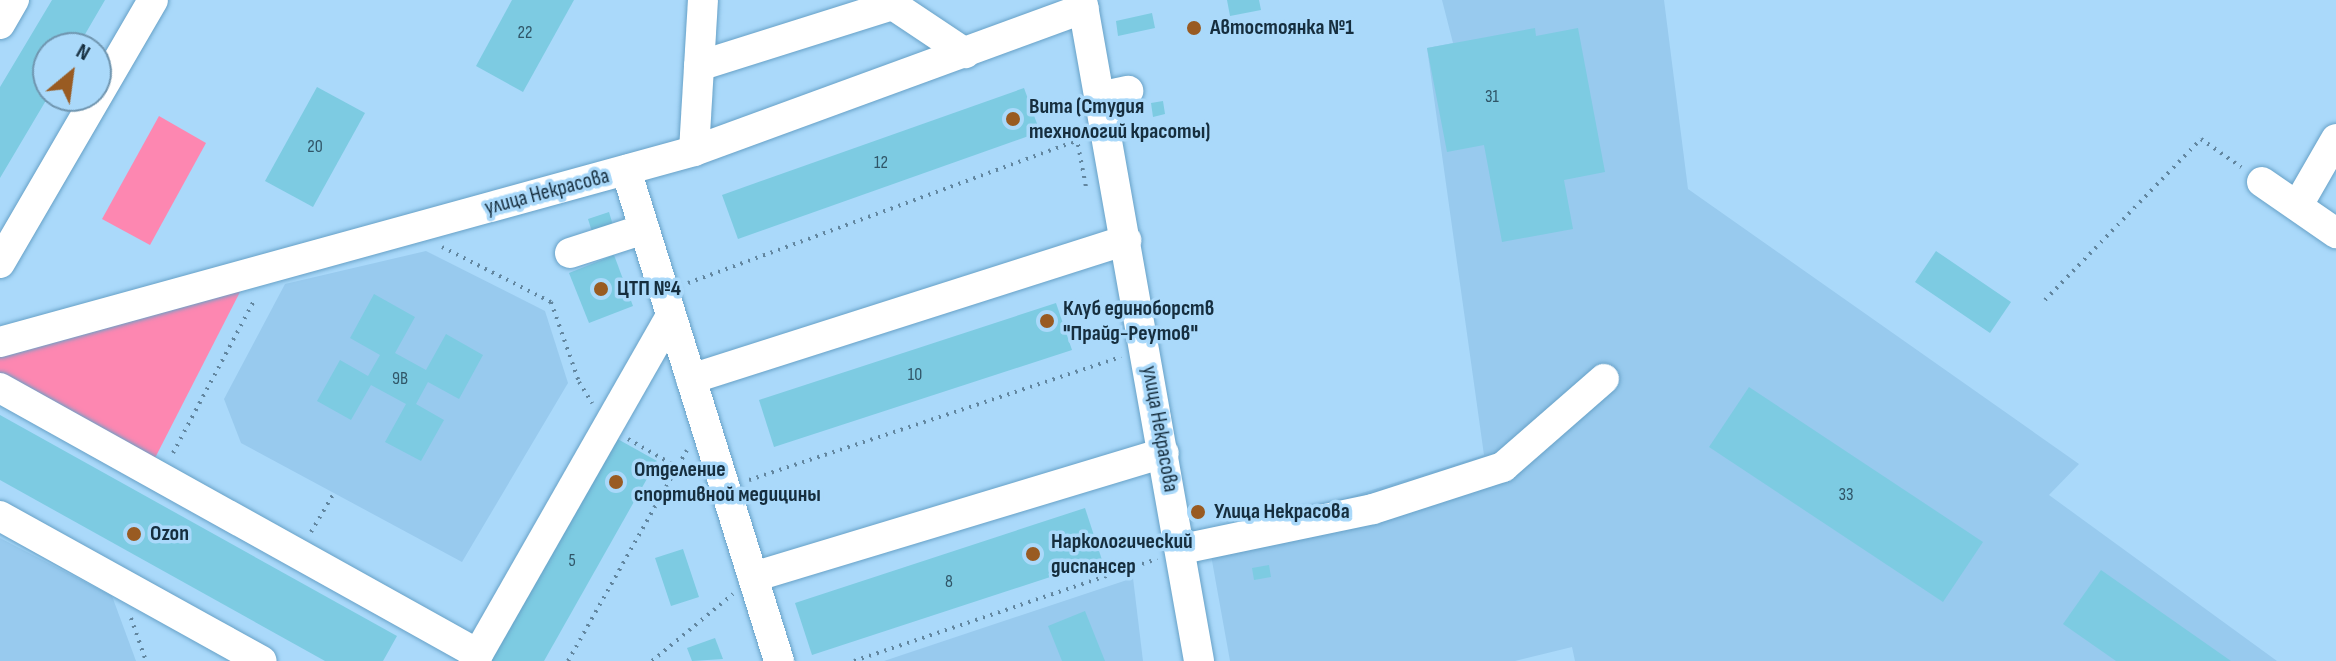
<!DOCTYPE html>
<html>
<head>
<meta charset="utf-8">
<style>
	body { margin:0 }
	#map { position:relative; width:2336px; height:661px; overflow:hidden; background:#aad9fa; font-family:"Sofia Sans Condensed",sans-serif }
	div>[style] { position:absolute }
	.built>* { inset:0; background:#98caee }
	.green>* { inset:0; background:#fd87b1 }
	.building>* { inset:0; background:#7dcbe2 }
	.path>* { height:4px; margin-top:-2px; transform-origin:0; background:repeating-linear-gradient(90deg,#62869f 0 2px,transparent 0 8px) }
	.roads { filter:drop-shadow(0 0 2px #67a1c7) drop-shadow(0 0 2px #67a1c7) }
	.minor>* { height:30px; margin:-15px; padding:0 15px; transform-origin:15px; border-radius:15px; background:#fff }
	.dots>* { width:22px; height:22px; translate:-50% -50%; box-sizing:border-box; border:4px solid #aad9fa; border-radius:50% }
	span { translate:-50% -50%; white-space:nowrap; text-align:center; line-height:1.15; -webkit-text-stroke:7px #aad9fa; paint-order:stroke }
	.number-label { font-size:18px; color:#305567 }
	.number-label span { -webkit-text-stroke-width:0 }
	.poi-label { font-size:22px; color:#162e3e; font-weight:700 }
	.left { translate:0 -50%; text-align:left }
	.street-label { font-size:22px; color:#162e3e }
	.north { position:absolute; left:32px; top:32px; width:80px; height:80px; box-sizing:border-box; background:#aad9fa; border:2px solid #6f95af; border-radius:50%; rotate:29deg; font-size:22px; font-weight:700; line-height:32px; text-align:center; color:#162e3e }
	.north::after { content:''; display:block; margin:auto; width:28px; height:36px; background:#995b22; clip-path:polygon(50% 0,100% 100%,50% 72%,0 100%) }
</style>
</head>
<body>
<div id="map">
	<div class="built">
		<i style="clip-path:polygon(1442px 0,1664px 0,1688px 189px,2079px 464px,2049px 495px,2277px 661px,1575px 661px,1572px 647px,1515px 661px,1230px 661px,1207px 533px,1301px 512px,1484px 455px,1427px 48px,1453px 43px)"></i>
		<i style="clip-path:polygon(426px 251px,545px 311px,568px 383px,462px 562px,241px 443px,224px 399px,285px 284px)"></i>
		<i style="clip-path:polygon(0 538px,112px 596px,136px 661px,0 661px)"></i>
		<i style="clip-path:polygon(1133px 578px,1143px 661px,884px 661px)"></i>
	</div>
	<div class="green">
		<i style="clip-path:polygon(159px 116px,206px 143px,150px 245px,102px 219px)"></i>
		<i style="clip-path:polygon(241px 290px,155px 458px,0 374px,0 356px)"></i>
	</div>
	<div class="building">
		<i style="clip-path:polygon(52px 0,105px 0,77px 48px,48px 48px,48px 97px,0 178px,0 87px)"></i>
		<i style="clip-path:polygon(512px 0,574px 0,523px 92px,476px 66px)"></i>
		<i style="clip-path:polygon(1227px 0,1259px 0,1261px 10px,1230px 16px)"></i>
		<i style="clip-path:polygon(1152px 13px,1155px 28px,1118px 36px,1116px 21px)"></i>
		<i style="clip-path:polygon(1535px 28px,1536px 36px,1578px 28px,1605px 172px,1564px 180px,1573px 229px,1502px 242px,1484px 145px,1447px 152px,1427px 48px)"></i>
		<i style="clip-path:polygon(317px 87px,365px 113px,313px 207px,265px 181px)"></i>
		<i style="clip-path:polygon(1024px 88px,1040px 132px,738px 239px,722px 195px)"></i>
		<i style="clip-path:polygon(1163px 101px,1165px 114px,1153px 117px,1151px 103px)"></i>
		<i style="clip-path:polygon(609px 212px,615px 232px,594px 238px,588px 219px)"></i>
		<i style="clip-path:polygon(1936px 251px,2011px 302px,1990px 333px,1915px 282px)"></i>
		<i style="clip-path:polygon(614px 255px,633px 306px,589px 323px,569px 273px)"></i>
		<i style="clip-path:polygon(374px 294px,415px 317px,395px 353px,426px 370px,446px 334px,483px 355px,459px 399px,428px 382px,416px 404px,444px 420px,421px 461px,385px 442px,406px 404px,371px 385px,351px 420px,317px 401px,340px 360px,368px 376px,380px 355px,350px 338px)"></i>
		<i style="clip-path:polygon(1056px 303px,1072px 350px,774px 447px,759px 400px)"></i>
		<i style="clip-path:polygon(1749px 387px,1983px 542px,1943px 602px,1709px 447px)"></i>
		<i style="clip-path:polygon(0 415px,397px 636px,383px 661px,325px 661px,0 480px)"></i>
		<i style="clip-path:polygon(614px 437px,657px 461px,544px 661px,488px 661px)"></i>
		<i style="clip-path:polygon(1085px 508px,1102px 560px,812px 655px,795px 603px)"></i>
		<i style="clip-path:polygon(683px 549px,699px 597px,671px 606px,655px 558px)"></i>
		<i style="clip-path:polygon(1269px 565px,1271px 577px,1254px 580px,1252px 568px)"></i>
		<i style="clip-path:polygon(2101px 570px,2231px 661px,2116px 661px,2063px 624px)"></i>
		<i style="clip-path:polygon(1085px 611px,1105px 661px,1062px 661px,1048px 626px)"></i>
		<i style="clip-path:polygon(715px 638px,723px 659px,692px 661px,687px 648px)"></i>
	</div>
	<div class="path">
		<i style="left:1075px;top:129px;width:59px;rotate:79.3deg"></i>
		<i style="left:442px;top:247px;width:122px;rotate:26.8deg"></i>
		<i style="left:551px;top:302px;width:85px;rotate:70.7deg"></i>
		<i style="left:579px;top:382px;width:25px;rotate:58deg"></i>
		<i style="left:688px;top:283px;width:415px;rotate:-20.1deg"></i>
		<i style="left:2045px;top:300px;width:224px;rotate:-45.9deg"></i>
		<i style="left:2201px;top:139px;width:49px;rotate:35deg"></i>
		<i style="left:628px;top:439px;width:56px;rotate:29.7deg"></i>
		<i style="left:173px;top:453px;width:174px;rotate:-62deg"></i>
		<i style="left:749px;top:480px;width:392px;rotate:-18.3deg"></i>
		<i style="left:311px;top:532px;width:45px;rotate:-59.5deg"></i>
		<i style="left:131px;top:618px;width:46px;rotate:70.8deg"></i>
		<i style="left:568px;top:661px;width:242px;rotate:-60.6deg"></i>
		<i style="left:652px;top:661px;width:105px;rotate:-39.6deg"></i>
		<i style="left:854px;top:661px;width:320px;rotate:-18.6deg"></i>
	</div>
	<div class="roads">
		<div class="minor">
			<i style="left:1082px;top:0;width:671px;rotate:79.96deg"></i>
			<i style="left:0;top:24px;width:28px;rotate:-60deg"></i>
			<i style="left:699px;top:66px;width:203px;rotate:-17.5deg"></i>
			<i style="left:893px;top:5px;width:87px;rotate:33.7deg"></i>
			<i style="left:1099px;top:97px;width:30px;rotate:-12deg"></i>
			<i style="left:694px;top:151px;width:151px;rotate:-86.6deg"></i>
			<i style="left:626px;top:170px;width:514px;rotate:72.69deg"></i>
			<i style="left:2262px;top:182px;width:90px;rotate:34.6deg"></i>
			<i style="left:2298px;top:205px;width:76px;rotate:-60.1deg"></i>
			<i style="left:570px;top:253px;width:78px;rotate:-18deg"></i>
			<i style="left:0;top:263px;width:304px;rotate:-59.8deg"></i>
			<i style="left:0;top:342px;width:720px;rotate:-15.39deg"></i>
			<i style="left:694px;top:151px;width:415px;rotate:-20.1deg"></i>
			<i style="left:691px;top:379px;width:457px;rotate:-17.7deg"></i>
			<i style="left:0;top:388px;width:547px;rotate:29.1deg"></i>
			<i style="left:0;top:516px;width:299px;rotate:29deg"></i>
			<i style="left:1182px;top:549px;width:195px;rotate:-11.8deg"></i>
			<i style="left:1373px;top:509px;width:137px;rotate:-17.9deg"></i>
			<i style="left:1503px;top:467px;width:134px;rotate:-41.1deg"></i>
			<i style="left:753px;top:577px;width:429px;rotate:-16.8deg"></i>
			<i style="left:474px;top:661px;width:397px;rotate:-60.3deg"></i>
		</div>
	</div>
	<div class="dots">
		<i style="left:1194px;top:28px;background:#995b22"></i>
		<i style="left:1013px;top:119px;background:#995b22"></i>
		<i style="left:601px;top:289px;background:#995b22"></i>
		<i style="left:1047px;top:321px;background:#995b22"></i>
		<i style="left:616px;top:482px;background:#995b22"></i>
		<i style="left:1198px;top:512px;background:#995b22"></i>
		<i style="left:134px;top:534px;background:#995b22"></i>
		<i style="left:1033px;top:554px;background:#995b22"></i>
	</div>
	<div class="number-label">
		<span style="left:525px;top:33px">22</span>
		<span style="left:1492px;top:97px">31</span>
		<span style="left:315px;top:147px">20</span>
		<span style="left:881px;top:163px">12</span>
		<span style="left:915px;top:375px">10</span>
		<span style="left:400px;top:379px">9В</span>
		<span style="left:1846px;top:495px">33</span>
		<span style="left:572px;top:561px">5</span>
		<span style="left:949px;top:582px">8</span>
	</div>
	<div class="poi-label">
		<span class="left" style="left:1210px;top:28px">Автостоянка №1</span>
		<span class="left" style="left:1029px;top:119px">Вита (Студия<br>технологий красоты)</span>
		<span class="left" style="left:617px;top:289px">ЦТП №4</span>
		<span class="left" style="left:1063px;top:321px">Клуб единоборств<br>"Прайд-Реутов"</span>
		<span class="left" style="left:634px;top:482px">Отделение<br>спортивной медицины</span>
		<span class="left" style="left:1214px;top:512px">Улица Некрасова</span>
		<span class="left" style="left:150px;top:534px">Ozon</span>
		<span class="left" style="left:1051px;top:554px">Наркологический<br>диспансер</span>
	</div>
	<div class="street-label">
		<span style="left:547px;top:192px;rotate:-15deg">улица Некрасова</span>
		<span style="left:1160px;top:429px;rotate:80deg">улица Некрасова</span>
	</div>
	<div class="north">N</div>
</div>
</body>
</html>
